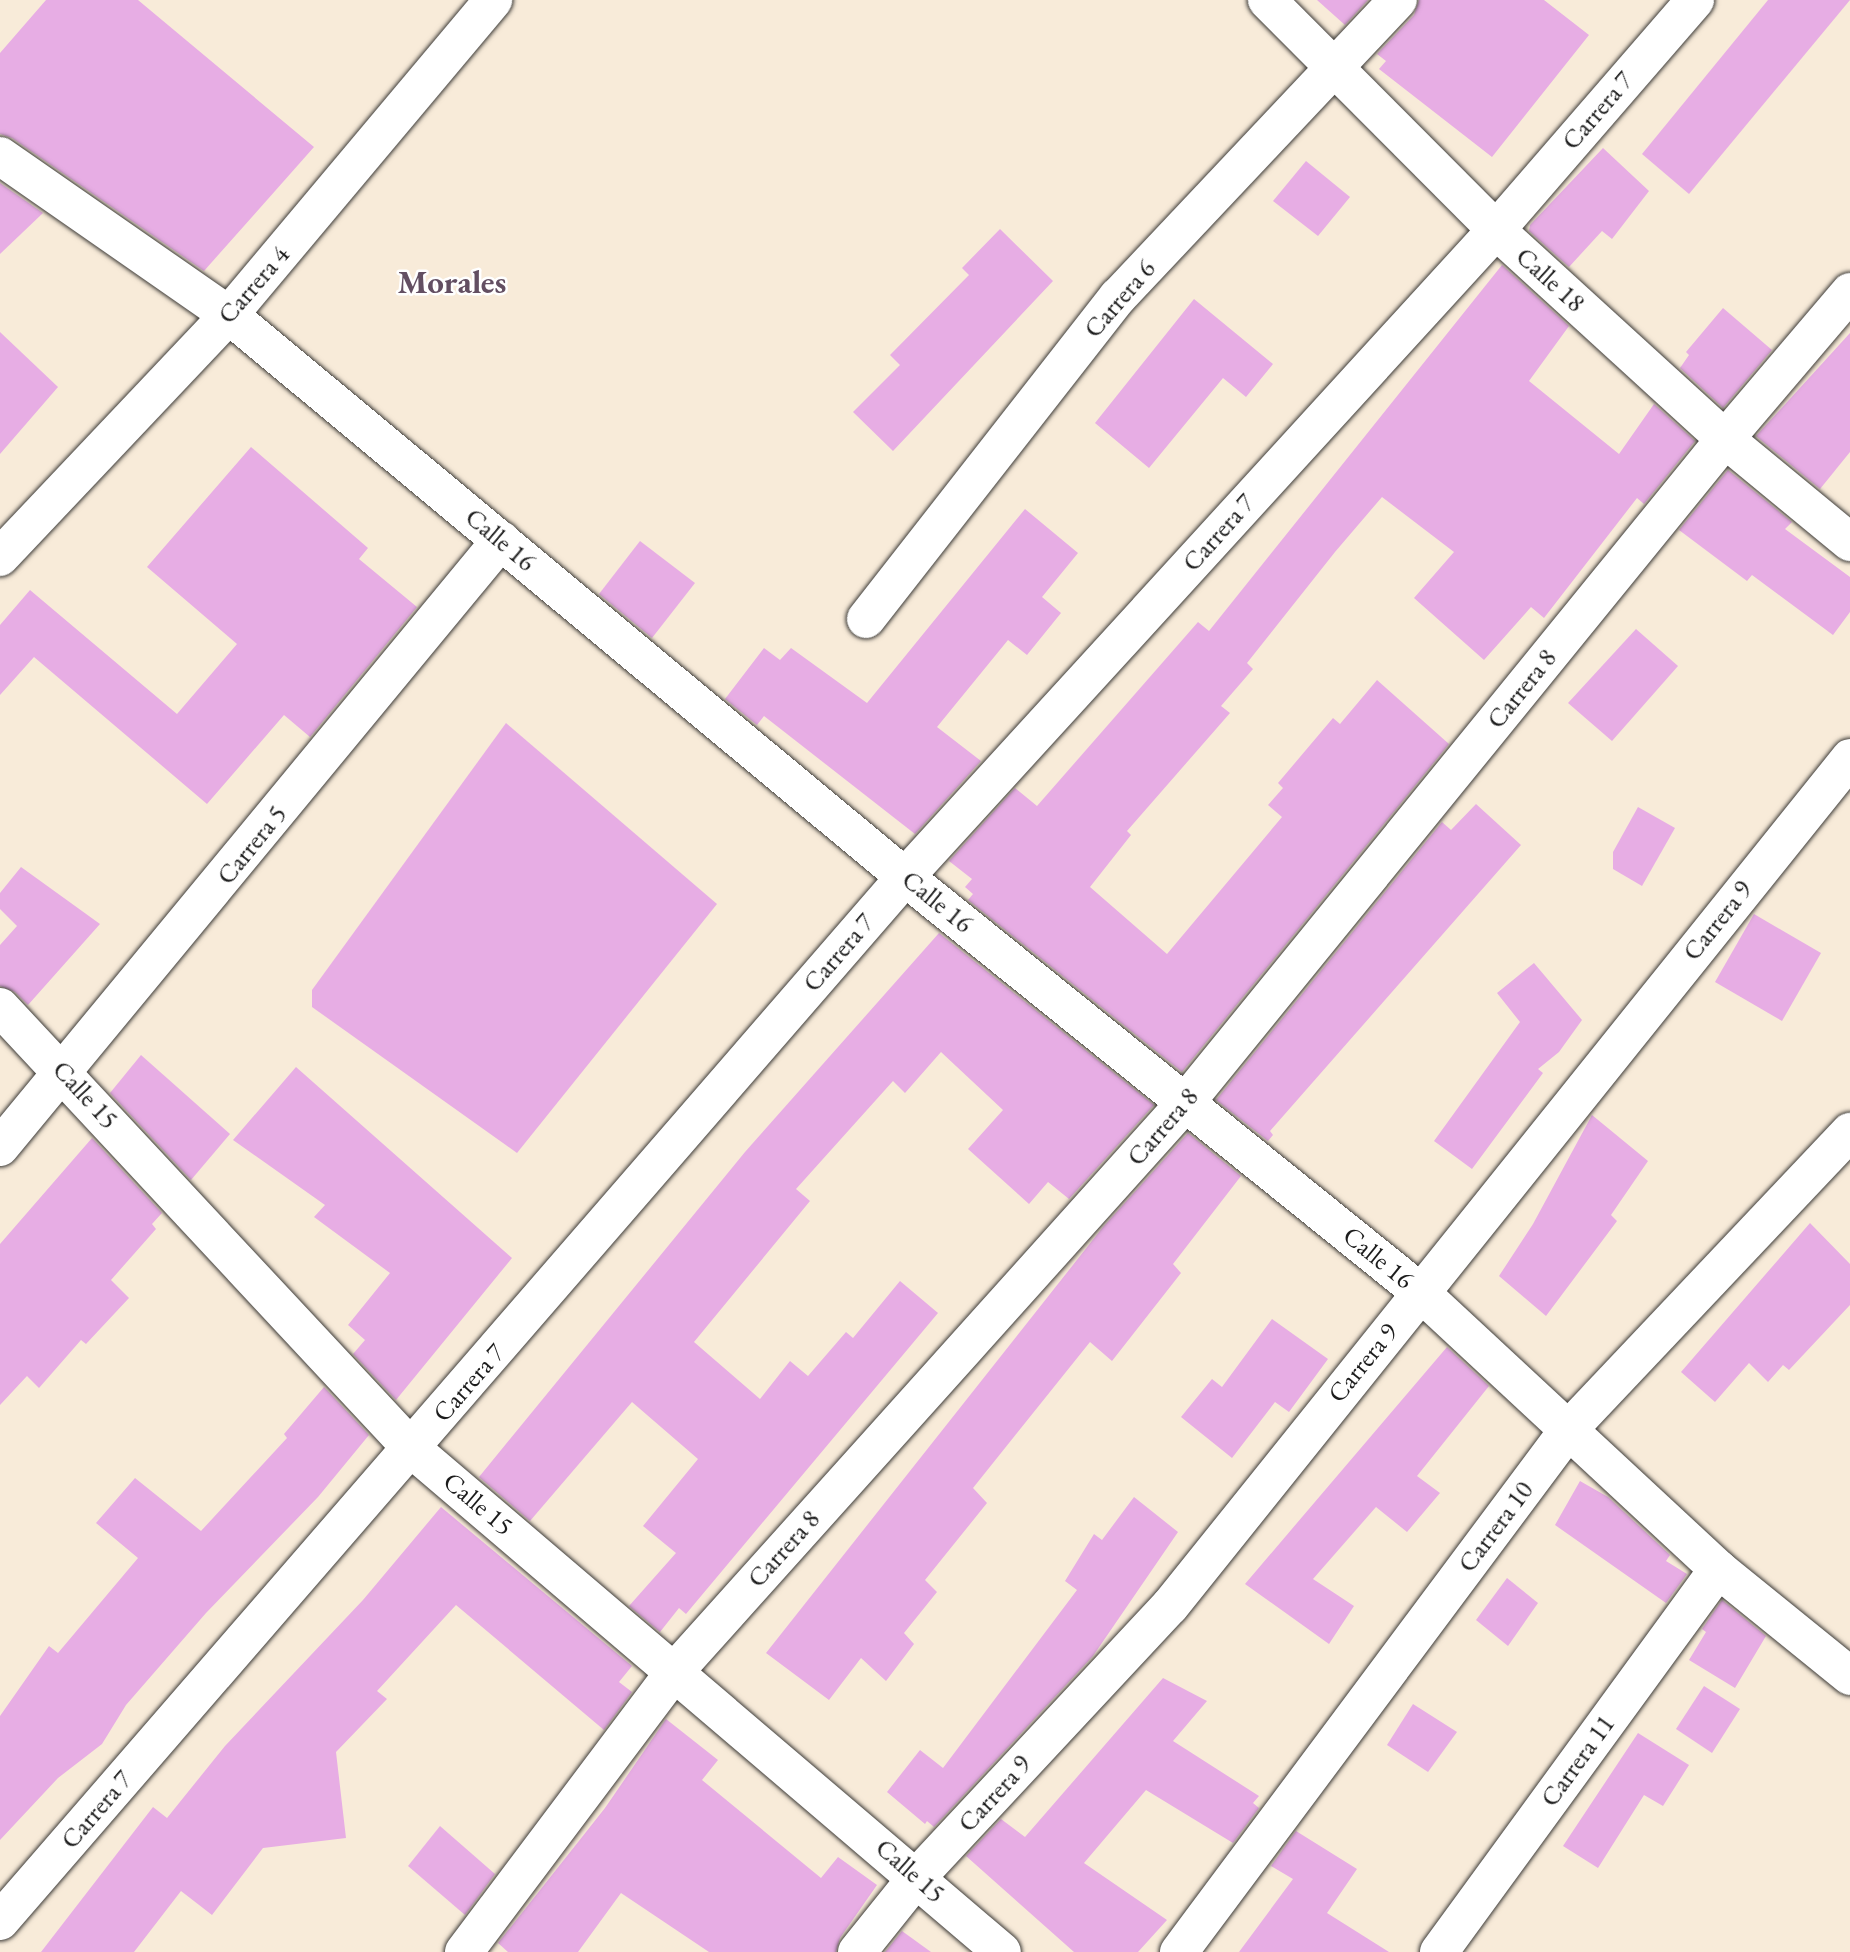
<!DOCTYPE html>
<html>
<head>
<meta charset="utf-8">
<style>
	body { margin:0 }
	#map { position:relative; width:1850px; height:1952px; overflow:hidden; background:#f8ebd9; font-family:"EB Garamond",serif }
	div>[style] { position:absolute }
	.building>* { inset:0; background:#e7ade4 }
	.roads { filter:drop-shadow(0 0 2px #3d3b38) drop-shadow(0 0 2px #3d3b38) }
	.minor>* { height:38px; margin:-19px; padding:0 19px; transform-origin:19px; border-radius:19px; background:#fff }
	span { translate:-50% -50%; white-space:nowrap; text-align:center; line-height:1.15; -webkit-text-stroke:5px #fff; paint-order:stroke }
	.street-label { font-size:26px; color:#1c1c1c }
	.district-label { font-size:33px; color:#634f62; font-weight:700 }
</style>
</head>
<body>
<div id="map">
	<div class="building">
		<i style="clip-path:polygon(46px 0,138px 0,314px 147px,204px 271px,12px 138px,0 134px,0 53px)"></i>
		<i style="clip-path:polygon(1317px 0,1368px 0,1345px 25px)"></i>
		<i style="clip-path:polygon(1419px 0,1544px 0,1589px 35px,1492px 157px,1379px 69px,1386px 61px,1377px 54px,1414px 15px)"></i>
		<i style="clip-path:polygon(1768px 0,1850px 0,1689px 194px,1642px 154px)"></i>
		<i style="clip-path:polygon(1603px 148px,1649px 191px,1612px 239px,1602px 231px,1569px 267px,1529px 231px,1530px 225px)"></i>
		<i style="clip-path:polygon(1306px 161px,1350px 197px,1318px 236px,1273px 201px)"></i>
		<i style="clip-path:polygon(0 183px,43px 213px,0 254px)"></i>
		<i style="clip-path:polygon(1000px 229px,1053px 281px,893px 451px,853px 412px,900px 365px,890px 355px,969px 275px,962px 268px)"></i>
		<i style="clip-path:polygon(1502px 265px,1569px 326px,1529px 381px,1619px 454px,1654px 404px,1695px 441px,1644px 504px,1637px 498px,1544px 618px,1531px 607px,1484px 660px,1414px 598px,1454px 552px,1382px 497px,1335px 552px,1247px 663px,1253px 669px,1221px 706px,1230px 713px,1127px 831px,1131px 835px,1090px 887px,1167px 954px,1282px 817px,1268px 805px,1283px 788px,1278px 783px,1333px 718px,1340px 724px,1377px 680px,1449px 744px,1182px 1072px,968px 900px,973px 894px,965px 887px,972px 879px,949px 861px,1015px 788px,1037px 806px,1198px 622px,1209px 631px)"></i>
		<i style="clip-path:polygon(1194px 299px,1273px 364px,1246px 397px,1223px 378px,1149px 468px,1095px 423px)"></i>
		<i style="clip-path:polygon(1723px 308px,1772px 350px,1723px 408px,1680px 368px,1689px 355px,1686px 352px)"></i>
		<i style="clip-path:polygon(0 332px,58px 387px,0 454px)"></i>
		<i style="clip-path:polygon(1850px 333px,1850px 452px,1820px 489px,1756px 436px)"></i>
		<i style="clip-path:polygon(251px 447px,368px 548px,359px 559px,417px 607px,310px 737px,284px 715px,207px 804px,34px 657px,0 695px,0 625px,30px 590px,177px 714px,237px 644px,147px 567px)"></i>
		<i style="clip-path:polygon(1728px 470px,1792px 522px,1785px 529px,1850px 577px,1850px 612px,1833px 635px,1752px 575px,1747px 581px,1679px 530px)"></i>
		<i style="clip-path:polygon(1025px 509px,1078px 553px,1042px 597px,1061px 613px,1027px 655px,1008px 640px,937px 727px,981px 761px,915px 834px,764px 716px,757px 725px,725px 699px,764px 648px,780px 660px,791px 648px,867px 703px)"></i>
		<i style="clip-path:polygon(640px 541px,695px 583px,652px 638px,599px 594px)"></i>
		<i style="clip-path:polygon(1636px 629px,1678px 666px,1612px 741px,1568px 703px)"></i>
		<i style="clip-path:polygon(506px 723px,717px 904px,517px 1153px,312px 1007px,312px 990px)"></i>
		<i style="clip-path:polygon(1476px 804px,1521px 845px,1270px 1131px,1273px 1135px,1268px 1141px,1216px 1100px,1442px 822px,1451px 830px)"></i>
		<i style="clip-path:polygon(1638px 807px,1675px 828px,1642px 886px,1613px 869px,1613px 852px)"></i>
		<i style="clip-path:polygon(21px 867px,100px 924px,28px 1005px,15px 992px,0 986px,0 945px,17px 926px,0 909px,0 893px)"></i>
		<i style="clip-path:polygon(1754px 914px,1821px 953px,1782px 1021px,1715px 982px)"></i>
		<i style="clip-path:polygon(939px 933px,1154px 1105px,1069px 1199px,1048px 1182px,1029px 1204px,968px 1149px,1003px 1110px,941px 1052px,905px 1093px,893px 1081px,796px 1189px,810px 1201px,694px 1342px,760px 1399px,790px 1361px,808px 1376px,846px 1332px,853px 1338px,900px 1281px,938px 1313px,686px 1614px,679px 1608px,660px 1632px,629px 1606px,676px 1553px,643px 1526px,698px 1459px,632px 1402px,530px 1521px,479px 1477px,745px 1152px)"></i>
		<i style="clip-path:polygon(1534px 963px,1582px 1020px,1559px 1052px,1538px 1069px,1543px 1073px,1472px 1169px,1434px 1141px,1520px 1022px,1497px 993px)"></i>
		<i style="clip-path:polygon(141px 1055px,230px 1134px,191px 1180px,110px 1093px)"></i>
		<i style="clip-path:polygon(296px 1067px,512px 1258px,396px 1400px,353px 1354px,365px 1340px,348px 1325px,390px 1273px,314px 1217px,325px 1205px,233px 1140px)"></i>
		<i style="clip-path:polygon(1592px 1115px,1648px 1161px,1611px 1215px,1617px 1221px,1546px 1316px,1499px 1276px,1533px 1224px)"></i>
		<i style="clip-path:polygon(1188px 1133px,1241px 1176px,1173px 1264px,1181px 1273px,1112px 1361px,1090px 1342px,973px 1488px,987px 1503px,925px 1580px,937px 1592px,904px 1633px,914px 1644px,886px 1681px,861px 1658px,829px 1700px,766px 1653px,1103px 1227px)"></i>
		<i style="clip-path:polygon(92px 1138px,162px 1213px,152px 1224px,156px 1229px,111px 1280px,129px 1298px,86px 1344px,81px 1340px,39px 1388px,27px 1376px,0 1405px,0 1244px)"></i>
		<i style="clip-path:polygon(1810px 1223px,1850px 1264px,1850px 1305px,1789px 1370px,1783px 1365px,1768px 1382px,1749px 1363px,1715px 1402px,1681px 1372px)"></i>
		<i style="clip-path:polygon(1272px 1319px,1328px 1359px,1289px 1412px,1275px 1402px,1232px 1458px,1181px 1417px,1212px 1379px,1222px 1387px)"></i>
		<i style="clip-path:polygon(1447px 1347px,1489px 1386px,1417px 1476px,1440px 1493px,1407px 1532px,1376px 1507px,1313px 1579px,1354px 1606px,1329px 1644px,1245px 1584px)"></i>
		<i style="clip-path:polygon(324px 1387px,369px 1435px,318px 1497px,206px 1613px,126px 1705px,102px 1744px,58px 1778px,0 1840px,0 1716px,49px 1646px,58px 1653px,138px 1558px,96px 1523px,135px 1478px,201px 1531px,287px 1438px,284px 1434px)"></i>
		<i style="clip-path:polygon(1580px 1481px,1608px 1497px,1670px 1555px,1666px 1561px,1687px 1574px,1666px 1603px,1555px 1525px)"></i>
		<i style="clip-path:polygon(1134px 1497px,1178px 1532px,1093px 1656px,934px 1827px,927px 1821px,925px 1824px,887px 1792px,920px 1750px,943px 1768px,1077px 1590px,1065px 1581px,1094px 1534px,1102px 1540px)"></i>
		<i style="clip-path:polygon(441px 1507px,632px 1666px,619px 1682px,632px 1692px,604px 1730px,456px 1605px,377px 1691px,387px 1699px,336px 1752px,346px 1838px,263px 1848px,212px 1915px,181px 1891px,134px 1952px,41px 1952px,153px 1807px,167px 1818px,225px 1746px,363px 1600px)"></i>
		<i style="clip-path:polygon(1507px 1578px,1538px 1603px,1508px 1646px,1476px 1620px)"></i>
		<i style="clip-path:polygon(1722px 1600px,1766px 1636px,1735px 1688px,1689px 1660px,1706px 1632px,1702px 1629px)"></i>
		<i style="clip-path:polygon(1163px 1678px,1207px 1701px,1173px 1741px,1259px 1796px,1253px 1803px,1259px 1808px,1233px 1843px,1146px 1790px,1084px 1863px,1167px 1920px,1138px 1952px,1074px 1952px,966px 1856px,1001px 1819px,1025px 1837px)"></i>
		<i style="clip-path:polygon(1704px 1686px,1740px 1709px,1712px 1753px,1676px 1729px)"></i>
		<i style="clip-path:polygon(1413px 1704px,1457px 1732px,1428px 1772px,1387px 1745px)"></i>
		<i style="clip-path:polygon(666px 1719px,718px 1760px,702px 1780px,821px 1878px,838px 1857px,877px 1885px,840px 1938px,836px 1952px,709px 1952px,621px 1893px,578px 1952px,508px 1952px,498px 1943px,605px 1808px)"></i>
		<i style="clip-path:polygon(1638px 1733px,1689px 1765px,1663px 1806px,1644px 1795px,1598px 1868px,1563px 1846px)"></i>
		<i style="clip-path:polygon(440px 1826px,495px 1874px,465px 1915px,408px 1866px)"></i>
		<i style="clip-path:polygon(1296px 1831px,1357px 1869px,1327px 1913px,1389px 1952px,1239px 1952px,1293px 1879px,1271px 1866px)"></i>
		<i style="clip-path:polygon(902px 1931px,931px 1952px,885px 1952px)"></i>
	</div>
	<div class="roads">
		<div class="minor">
			<i style="left:1267px;top:0;width:325px;rotate:45.1deg"></i>
			<i style="left:1496px;top:230px;width:310px;rotate:42.4deg"></i>
			<i style="left:1725px;top:439px;width:162px;rotate:39.5deg"></i>
			<i style="left:0;top:156px;width:279px;rotate:34.8deg"></i>
			<i style="left:229px;top:315px;width:879px;rotate:39.74deg"></i>
			<i style="left:905px;top:877px;width:661px;rotate:38.86deg"></i>
			<i style="left:1420px;top:1292px;width:407px;rotate:42.9deg"></i>
			<i style="left:1718px;top:1569px;width:170px;rotate:39deg"></i>
			<i style="left:0;top:557px;width:333px;rotate:-46.6deg"></i>
			<i style="left:229px;top:315px;width:411px;rotate:-50deg"></i>
			<i style="left:866px;top:619px;width:409px;rotate:-52deg"></i>
			<i style="left:1118px;top:297px;width:408px;rotate:-46.7deg"></i>
			<i style="left:0;top:1007px;width:604px;rotate:47.01deg"></i>
			<i style="left:412px;top:1449px;width:775px;rotate:40.45deg"></i>
			<i style="left:0;top:1147px;width:787px;rotate:-50.46deg"></i>
			<i style="left:0;top:1921px;width:1382px;rotate:-49.08deg"></i>
			<i style="left:905px;top:877px;width:876px;rotate:-47.59deg"></i>
			<i style="left:1496px;top:230px;width:304px;rotate:-49.1deg"></i>
			<i style="left:464px;top:1952px;width:351px;rotate:-53.1deg"></i>
			<i style="left:675px;top:1671px;width:765px;rotate:-48.07deg"></i>
			<i style="left:1186px;top:1102px;width:854px;rotate:-50.89deg"></i>
			<i style="left:1725px;top:439px;width:193px;rotate:-49.6deg"></i>
			<i style="left:857px;top:1952px;width:96px;rotate:-51.3deg"></i>
			<i style="left:917px;top:1877px;width:371px;rotate:-47deg"></i>
			<i style="left:1170px;top:1606px;width:1087px;rotate:-51.27deg"></i>
			<i style="left:1179px;top:1952px;width:652px;rotate:-53.29deg"></i>
			<i style="left:1569px;top:1429px;width:409px;rotate:-46.6deg"></i>
			<i style="left:1439px;top:1952px;width:474px;rotate:-53.9deg"></i>
		</div>
	</div>
	<div class="street-label">
		<span style="left:1598px;top:111px;rotate:-49deg">Carrera 7</span>
		<span style="left:1550px;top:280px;rotate:42deg">Calle 18</span>
		<span style="left:254px;top:285px;rotate:-49deg">Carrera 4</span>
		<span style="left:1120px;top:299px;rotate:-49deg">Carrera 6</span>
		<span style="left:1219px;top:533px;rotate:-48deg">Carrera 7</span>
		<span style="left:500px;top:540px;rotate:40deg">Calle 16</span>
		<span style="left:1522px;top:689px;rotate:-51deg">Carrera 8</span>
		<span style="left:252px;top:845px;rotate:-51deg">Carrera 5</span>
		<span style="left:937px;top:902px;rotate:39deg">Calle 16</span>
		<span style="left:1718px;top:921px;rotate:-51deg">Carrera 9</span>
		<span style="left:839px;top:953px;rotate:-49deg">Carrera 7</span>
		<span style="left:85px;top:1095px;rotate:47deg">Calle 15</span>
		<span style="left:1163px;top:1127px;rotate:-49deg">Carrera 8</span>
		<span style="left:1378px;top:1258px;rotate:39deg">Calle 16</span>
		<span style="left:1363px;top:1363px;rotate:-51deg">Carrera 9</span>
		<span style="left:469px;top:1383px;rotate:-49deg">Carrera 7</span>
		<span style="left:478px;top:1504px;rotate:40deg">Calle 15</span>
		<span style="left:1496px;top:1527px;rotate:-53deg">Carrera 10</span>
		<span style="left:784px;top:1549px;rotate:-48deg">Carrera 8</span>
		<span style="left:1578px;top:1761px;rotate:-54deg">Carrera 11</span>
		<span style="left:995px;top:1794px;rotate:-47deg">Carrera 9</span>
		<span style="left:97px;top:1810px;rotate:-49deg">Carrera 7</span>
		<span style="left:910px;top:1871px;rotate:41deg">Calle 15</span>
	</div>
	<div class="district-label">
		<span style="left:452px;top:282px">Morales</span>
	</div>
</div>
</body>
</html>
